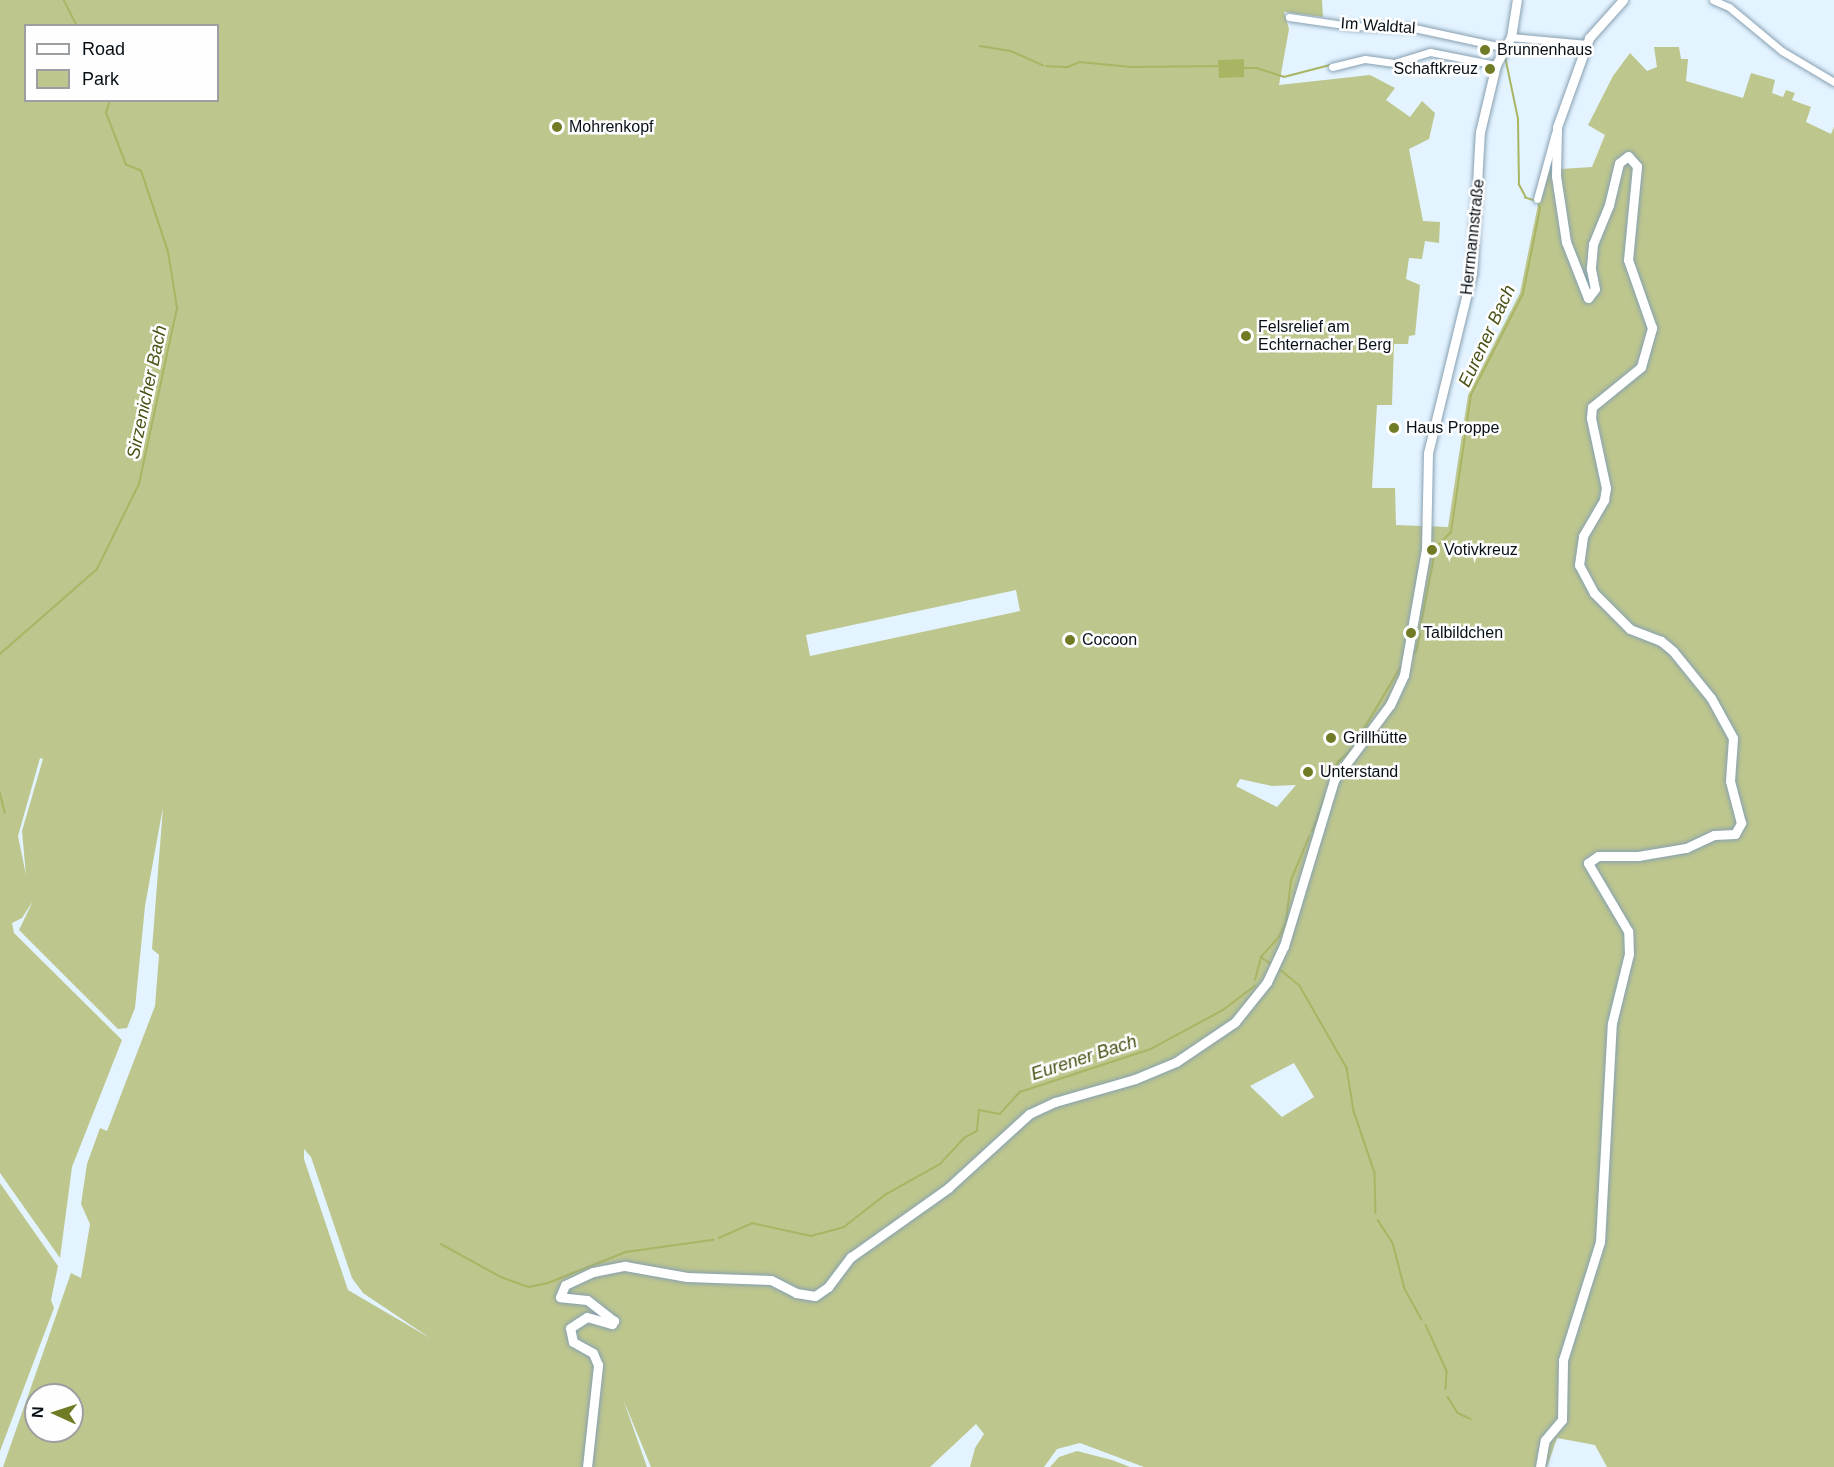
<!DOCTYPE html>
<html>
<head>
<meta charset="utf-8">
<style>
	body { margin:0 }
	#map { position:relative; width:1834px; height:1467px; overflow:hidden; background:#e3f3ff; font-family:Helvetica,sans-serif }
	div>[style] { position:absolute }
	.green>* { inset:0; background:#bdc68d }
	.water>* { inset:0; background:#aab563 }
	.stream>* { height:1.5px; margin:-0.75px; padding:0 0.75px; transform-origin:0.75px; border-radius:0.75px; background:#aab563 }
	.roads { filter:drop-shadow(0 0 2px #87a0b2) drop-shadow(0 0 2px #87a0b2) }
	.street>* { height:7px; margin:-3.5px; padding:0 3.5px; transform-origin:3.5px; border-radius:3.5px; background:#fff }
	.secondary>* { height:9px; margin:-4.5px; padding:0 4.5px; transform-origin:4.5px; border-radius:4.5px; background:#fff }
	.dots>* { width:16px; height:16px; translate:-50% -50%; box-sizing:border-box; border:3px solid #fefefe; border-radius:50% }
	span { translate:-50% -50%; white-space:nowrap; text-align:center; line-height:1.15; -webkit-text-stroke:5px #fefefe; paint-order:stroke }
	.street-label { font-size:16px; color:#071017 }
	.poi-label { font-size:16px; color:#071017 }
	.left { translate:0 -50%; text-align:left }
	.right { translate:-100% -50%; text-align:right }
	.water-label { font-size:18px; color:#4a5114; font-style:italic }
	.legend { position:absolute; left:24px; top:24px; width:195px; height:78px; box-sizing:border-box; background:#fefefe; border:2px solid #9b9fa2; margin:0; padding:8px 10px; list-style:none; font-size:18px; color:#071017 }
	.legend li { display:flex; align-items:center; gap:12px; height:30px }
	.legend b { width:30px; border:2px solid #9b9fa2 }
	.north { position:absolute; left:24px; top:1383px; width:60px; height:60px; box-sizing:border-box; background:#fefefe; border:2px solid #9b9fa2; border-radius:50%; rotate:273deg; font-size:16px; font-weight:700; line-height:24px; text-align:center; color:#071017 }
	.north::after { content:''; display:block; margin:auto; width:21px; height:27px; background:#717a25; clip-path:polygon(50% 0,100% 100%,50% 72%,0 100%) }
</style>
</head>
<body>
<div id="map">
	<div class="green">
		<i style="clip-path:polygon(evenodd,0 0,1322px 0,1323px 17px,1284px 12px,1289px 29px,1279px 85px,1370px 75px,1395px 88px,1386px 100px,1410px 117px,1422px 101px,1435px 113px,1429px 139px,1409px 149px,1423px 221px,1440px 222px,1439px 243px,1425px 241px,1422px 259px,1409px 258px,1406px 279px,1420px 285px,1415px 335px,1409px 336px,1408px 344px,1394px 344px,1392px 405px,1377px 405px,1372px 488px,1395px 488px,1396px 525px,1448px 527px,1468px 395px,1520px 293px,1545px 170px,1592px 167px,1605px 135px,1588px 125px,1613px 76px,1630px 53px,1647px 71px,1657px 67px,1654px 47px,1679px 47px,1681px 59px,1688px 59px,1686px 81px,1743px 98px,1751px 73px,1775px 80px,1772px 93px,1783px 97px,1786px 90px,1795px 93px,1792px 100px,1811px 107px,1806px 122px,1831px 134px,1834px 127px,1834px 1467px,1607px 1467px,1595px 1445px,1557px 1438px,1547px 1467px,1144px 1467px,1080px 1443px,1057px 1449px,1044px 1467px,970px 1467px,975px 1448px,984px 1434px,976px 1424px,930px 1467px,651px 1467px,623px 1399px,647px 1467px,3px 1467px,71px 1273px,81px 1278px,90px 1224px,81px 1204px,87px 1164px,100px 1128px,107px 1131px,155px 1006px,159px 955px,152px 949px,163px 807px,145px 906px,135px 1008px,127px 1028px,118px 1029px,19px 930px,33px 901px,22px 918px,12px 923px,14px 933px,122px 1040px,72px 1167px,60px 1258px,0 1173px,0 0,26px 26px,218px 26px,218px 100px,26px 100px,26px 26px,0 0,1016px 590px,1020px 611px,810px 656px,806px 635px,1016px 590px,0 0,40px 758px,43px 759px,22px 831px,26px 875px,18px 836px,40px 758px,0 0,1240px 779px,1272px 786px,1296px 785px,1277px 807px,1236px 786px,1240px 779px,0 0,1294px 1063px,1314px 1097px,1282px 1117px,1250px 1086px,1294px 1063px,0 0,304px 1149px,311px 1157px,352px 1278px,363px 1293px,430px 1338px,348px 1290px,304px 1159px,304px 1149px,0 0,36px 1395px,72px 1395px,72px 1431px,36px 1431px,36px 1395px)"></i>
		<i style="clip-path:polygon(0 1183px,58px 1266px,51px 1300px,54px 1308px,0 1451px)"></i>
		<i style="clip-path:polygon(1077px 1451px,1112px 1460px,1130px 1467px,1050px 1467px,1059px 1457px)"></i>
	</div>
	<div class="water">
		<i style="clip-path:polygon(1244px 59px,1244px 77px,1219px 78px,1218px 60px)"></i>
	</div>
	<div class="stream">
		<i style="left:64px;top:0;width:29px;rotate:63deg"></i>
		<i style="left:980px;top:46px;width:31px;rotate:9deg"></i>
		<i style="left:1011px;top:51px;width:35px;rotate:24deg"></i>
		<i style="left:1046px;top:66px;width:22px;rotate:3deg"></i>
		<i style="left:1068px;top:67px;width:13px;rotate:-23deg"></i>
		<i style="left:1080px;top:62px;width:51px;rotate:5.6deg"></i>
		<i style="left:1131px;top:67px;width:89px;rotate:-0.6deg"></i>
		<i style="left:1243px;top:68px;width:14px"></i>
		<i style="left:1257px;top:68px;width:28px;rotate:18deg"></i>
		<i style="left:1284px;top:77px;width:48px;rotate:-14.6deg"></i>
		<i style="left:1420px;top:629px;width:84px;rotate:-79deg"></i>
		<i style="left:1436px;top:547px;width:21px;rotate:-45deg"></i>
		<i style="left:1451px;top:532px;width:138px;rotate:-81.7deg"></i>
		<i style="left:1471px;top:395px;width:114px;rotate:-62.8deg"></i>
		<i style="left:1523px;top:294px;width:87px;rotate:-78.7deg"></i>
		<i style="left:1540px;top:209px;width:7px;rotate:-106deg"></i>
		<i style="left:1538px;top:202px;width:13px;rotate:-162deg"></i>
		<i style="left:1526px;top:198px;width:15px;rotate:-118deg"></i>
		<i style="left:1519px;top:185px;width:66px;rotate:-90.9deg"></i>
		<i style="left:1518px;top:119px;width:63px;rotate:-101.8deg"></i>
		<i style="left:0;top:654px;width:129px;rotate:-41.2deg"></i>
		<i style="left:97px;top:569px;width:95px;rotate:-63.7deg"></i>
		<i style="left:139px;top:484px;width:180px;rotate:-77.8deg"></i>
		<i style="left:177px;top:308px;width:57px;rotate:-99.1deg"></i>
		<i style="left:168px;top:252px;width:85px;rotate:-108.4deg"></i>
		<i style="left:141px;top:171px;width:16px;rotate:-158deg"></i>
		<i style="left:126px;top:165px;width:56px;rotate:-111deg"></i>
		<i style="left:106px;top:113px;width:14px;rotate:-73deg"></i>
		<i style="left:1411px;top:656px;width:6px;rotate:-39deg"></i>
		<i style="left:1416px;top:652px;width:18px;rotate:-77deg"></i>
		<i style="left:1355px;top:744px;width:88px;rotate:-59.4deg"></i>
		<i style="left:1331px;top:777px;width:17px;rotate:-65deg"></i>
		<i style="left:1338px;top:762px;width:18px;rotate:-43deg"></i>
		<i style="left:0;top:792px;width:21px;rotate:76deg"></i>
		<i style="left:1312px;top:832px;width:38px;rotate:-70deg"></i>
		<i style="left:1261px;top:957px;width:11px;rotate:34deg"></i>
		<i style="left:1281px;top:970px;width:25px;rotate:40deg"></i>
		<i style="left:1300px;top:986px;width:95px;rotate:60.2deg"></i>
		<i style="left:1347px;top:1068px;width:44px;rotate:80.8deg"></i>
		<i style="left:1354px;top:1111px;width:65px;rotate:71.3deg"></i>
		<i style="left:1375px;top:1173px;width:40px;rotate:88.6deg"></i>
		<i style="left:1255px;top:980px;width:24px;rotate:-75deg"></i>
		<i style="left:1261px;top:957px;width:27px;rotate:-48deg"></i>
		<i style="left:1279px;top:937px;width:17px;rotate:-65deg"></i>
		<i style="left:1286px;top:922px;width:42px;rotate:-83.2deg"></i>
		<i style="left:1291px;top:880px;width:47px;rotate:-67.3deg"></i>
		<i style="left:1378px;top:1220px;width:27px;rotate:57deg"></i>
		<i style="left:1393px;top:1243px;width:48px;rotate:75.4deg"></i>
		<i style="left:1405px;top:1289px;width:35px;rotate:61deg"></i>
		<i style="left:719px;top:1238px;width:36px;rotate:-24deg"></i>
		<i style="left:752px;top:1223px;width:60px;rotate:12.4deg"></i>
		<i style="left:811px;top:1236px;width:34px;rotate:-15deg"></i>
		<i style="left:844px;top:1227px;width:52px;rotate:-38deg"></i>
		<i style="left:885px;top:1195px;width:63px;rotate:-29.4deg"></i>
		<i style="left:940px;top:1164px;width:35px;rotate:-47deg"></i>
		<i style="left:964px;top:1138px;width:15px;rotate:-28deg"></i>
		<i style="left:977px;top:1131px;width:21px;rotate:-85deg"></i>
		<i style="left:979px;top:1110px;width:21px;rotate:11deg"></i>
		<i style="left:1000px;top:1114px;width:30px;rotate:-48deg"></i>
		<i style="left:1020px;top:1092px;width:138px;rotate:-18.2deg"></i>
		<i style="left:1151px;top:1049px;width:82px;rotate:-28.4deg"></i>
		<i style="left:1223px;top:1010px;width:40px;rotate:-37deg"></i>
		<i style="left:441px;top:1244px;width:68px;rotate:28.8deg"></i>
		<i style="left:501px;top:1277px;width:30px;rotate:20deg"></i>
		<i style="left:529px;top:1287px;width:19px;rotate:-12deg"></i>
		<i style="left:548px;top:1283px;width:84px;rotate:-21.7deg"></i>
		<i style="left:626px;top:1252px;width:88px;rotate:-7.9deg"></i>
		<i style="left:1426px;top:1325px;width:51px;rotate:65.5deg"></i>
		<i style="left:1447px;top:1371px;width:18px;rotate:93deg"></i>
		<i style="left:1448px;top:1397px;width:19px;rotate:58deg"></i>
		<i style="left:1458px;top:1413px;width:14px;rotate:25deg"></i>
	</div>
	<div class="roads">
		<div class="street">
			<i style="left:1713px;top:0;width:17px;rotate:24deg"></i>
			<i style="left:1729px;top:7px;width:69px;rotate:39.7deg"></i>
			<i style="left:1782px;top:51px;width:61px;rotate:30.8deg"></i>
			<i style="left:1289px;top:17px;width:63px;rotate:8.3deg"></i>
			<i style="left:1351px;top:26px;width:63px;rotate:1.8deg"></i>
			<i style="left:1414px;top:28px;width:90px;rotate:12.2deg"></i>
			<i style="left:1511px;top:37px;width:76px;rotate:5.3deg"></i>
			<i style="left:1332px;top:67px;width:34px;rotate:-14deg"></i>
			<i style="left:1365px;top:59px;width:29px;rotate:8deg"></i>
			<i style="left:1394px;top:63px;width:38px;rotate:-17deg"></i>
			<i style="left:1430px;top:52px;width:67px;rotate:11.1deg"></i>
			<i style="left:1537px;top:199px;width:68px;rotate:-74.7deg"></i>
		</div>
		<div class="secondary">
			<i style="left:587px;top:1467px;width:103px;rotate:-83.8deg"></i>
			<i style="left:598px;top:1365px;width:13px;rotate:-113deg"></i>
			<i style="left:593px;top:1353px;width:23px;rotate:-151deg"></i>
			<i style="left:573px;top:1342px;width:14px;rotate:-102deg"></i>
			<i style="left:570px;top:1328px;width:20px;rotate:-33deg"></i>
			<i style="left:587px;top:1317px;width:26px;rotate:16deg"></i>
			<i style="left:612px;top:1324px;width:4px;rotate:-56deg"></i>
			<i style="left:614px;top:1321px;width:34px;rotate:-142deg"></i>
			<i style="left:587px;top:1300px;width:27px;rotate:-174deg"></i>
			<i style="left:560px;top:1297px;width:13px;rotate:-67deg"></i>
			<i style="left:565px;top:1285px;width:31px;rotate:-25deg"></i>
			<i style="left:593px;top:1272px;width:33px;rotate:-11deg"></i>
			<i style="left:625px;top:1266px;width:63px;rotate:10.1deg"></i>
			<i style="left:687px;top:1277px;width:84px;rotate:2deg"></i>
			<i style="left:771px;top:1280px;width:28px;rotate:27deg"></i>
			<i style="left:796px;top:1293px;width:19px;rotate:9deg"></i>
			<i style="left:815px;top:1296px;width:16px;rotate:-35deg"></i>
			<i style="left:828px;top:1287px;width:38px;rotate:-53deg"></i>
			<i style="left:851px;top:1257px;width:119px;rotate:-35.4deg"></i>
			<i style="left:948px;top:1188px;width:110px;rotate:-42.4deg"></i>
			<i style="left:1029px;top:1114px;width:29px;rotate:-25deg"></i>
			<i style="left:1055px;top:1102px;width:83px;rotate:-16deg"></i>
			<i style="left:1135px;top:1079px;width:44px;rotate:-22.5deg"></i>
			<i style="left:1176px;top:1062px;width:71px;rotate:-34.1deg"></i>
			<i style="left:1235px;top:1022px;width:51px;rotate:-51.3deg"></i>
			<i style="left:1267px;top:982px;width:40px;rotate:-65deg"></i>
			<i style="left:1284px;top:946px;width:173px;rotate:-73.2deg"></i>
			<i style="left:1334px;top:780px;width:94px;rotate:-53.3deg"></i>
			<i style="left:1390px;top:705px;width:33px;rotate:-65deg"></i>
			<i style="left:1404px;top:675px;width:128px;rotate:-80.1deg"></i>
			<i style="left:1426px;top:549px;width:96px;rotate:-88.8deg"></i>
			<i style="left:1428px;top:453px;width:185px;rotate:-76.3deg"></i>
			<i style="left:1472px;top:273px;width:141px;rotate:-86.8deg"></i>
			<i style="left:1480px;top:132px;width:69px;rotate:-76.6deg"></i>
			<i style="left:1496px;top:65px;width:32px;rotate:-62deg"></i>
			<i style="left:1511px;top:37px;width:37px;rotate:-81deg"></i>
			<i style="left:1540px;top:1467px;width:27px;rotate:-80deg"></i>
			<i style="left:1545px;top:1440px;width:26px;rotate:-50deg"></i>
			<i style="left:1562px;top:1420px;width:60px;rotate:-89deg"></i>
			<i style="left:1563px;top:1360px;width:124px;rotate:-72.6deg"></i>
			<i style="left:1600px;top:1242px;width:219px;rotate:-86.9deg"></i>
			<i style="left:1612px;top:1023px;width:71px;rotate:-76.2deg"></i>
			<i style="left:1629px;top:954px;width:23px;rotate:-92deg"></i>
			<i style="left:1628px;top:931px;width:79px;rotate:-120.5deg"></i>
			<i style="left:1588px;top:863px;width:12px;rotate:-35deg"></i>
			<i style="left:1598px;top:856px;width:40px"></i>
			<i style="left:1638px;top:856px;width:49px;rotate:-9.5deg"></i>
			<i style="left:1686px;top:848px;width:31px;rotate:-25deg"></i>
			<i style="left:1714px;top:835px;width:21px;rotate:-3deg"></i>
			<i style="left:1735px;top:834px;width:13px;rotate:-61deg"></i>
			<i style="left:1741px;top:823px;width:43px;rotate:-104.7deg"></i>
			<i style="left:1730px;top:781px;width:43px;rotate:-86deg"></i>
			<i style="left:1733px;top:738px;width:46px;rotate:-118.8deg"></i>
			<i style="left:1711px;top:698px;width:60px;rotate:-129deg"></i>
			<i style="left:1673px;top:651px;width:16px;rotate:-140deg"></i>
			<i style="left:1661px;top:641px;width:33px;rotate:-159deg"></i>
			<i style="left:1630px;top:629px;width:51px;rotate:-135deg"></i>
			<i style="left:1594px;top:593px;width:32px;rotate:-118deg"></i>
			<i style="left:1579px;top:565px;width:29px;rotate:-82deg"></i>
			<i style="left:1583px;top:536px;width:42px;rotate:-59.7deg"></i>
			<i style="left:1604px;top:500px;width:12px;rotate:-81deg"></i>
			<i style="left:1606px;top:488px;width:72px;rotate:-102.1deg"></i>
			<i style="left:1591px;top:418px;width:11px;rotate:-85deg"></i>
			<i style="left:1592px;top:407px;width:63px;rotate:-39.2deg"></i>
			<i style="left:1641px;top:367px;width:41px;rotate:-74.2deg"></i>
			<i style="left:1652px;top:328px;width:72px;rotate:-109.4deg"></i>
			<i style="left:1628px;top:260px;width:94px;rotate:-84.5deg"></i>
			<i style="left:1637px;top:166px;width:13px;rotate:-132deg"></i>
			<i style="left:1628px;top:156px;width:11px;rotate:142deg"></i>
			<i style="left:1619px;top:163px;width:43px;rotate:103.4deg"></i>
			<i style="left:1609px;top:205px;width:42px;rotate:112.3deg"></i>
			<i style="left:1593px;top:244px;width:25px;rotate:95deg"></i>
			<i style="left:1591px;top:269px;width:20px;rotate:79deg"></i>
			<i style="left:1595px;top:289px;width:11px;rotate:128deg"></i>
			<i style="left:1588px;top:298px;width:60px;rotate:-111.4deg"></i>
			<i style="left:1566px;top:242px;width:67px;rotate:-98.6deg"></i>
			<i style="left:1556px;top:176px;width:49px;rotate:-88.8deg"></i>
			<i style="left:1557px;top:127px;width:95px;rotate:-70.2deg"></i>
			<i style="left:1589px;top:38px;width:51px;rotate:-48.2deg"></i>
		</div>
	</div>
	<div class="dots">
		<i style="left:1485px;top:50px;background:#717a25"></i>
		<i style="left:1490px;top:69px;background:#717a25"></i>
		<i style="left:557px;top:127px;background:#717a25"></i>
		<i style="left:1246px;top:336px;background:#717a25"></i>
		<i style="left:1394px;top:428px;background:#717a25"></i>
		<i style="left:1432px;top:550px;background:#717a25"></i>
		<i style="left:1411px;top:633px;background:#717a25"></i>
		<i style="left:1070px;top:640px;background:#717a25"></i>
		<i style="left:1331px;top:738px;background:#717a25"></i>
		<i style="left:1308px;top:772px;background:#717a25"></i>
	</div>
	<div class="street-label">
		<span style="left:1378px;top:26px;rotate:4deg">Im Waldtal</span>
		<span style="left:1473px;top:237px;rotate:-84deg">Herrmannstraße</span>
	</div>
	<div class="poi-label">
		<span class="left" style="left:1497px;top:50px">Brunnenhaus</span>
		<span class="right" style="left:1478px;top:69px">Schaftkreuz</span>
		<span class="left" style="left:569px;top:127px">Mohrenkopf</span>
		<span class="left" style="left:1258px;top:336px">Felsrelief am<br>Echternacher Berg</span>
		<span class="left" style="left:1406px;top:428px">Haus Proppe</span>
		<span class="left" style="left:1444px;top:550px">Votivkreuz</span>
		<span class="left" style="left:1423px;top:633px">Talbildchen</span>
		<span class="left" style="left:1082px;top:640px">Cocoon</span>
		<span class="left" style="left:1343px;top:738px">Grillhütte</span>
		<span class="left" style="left:1320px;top:772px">Unterstand</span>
	</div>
	<div class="water-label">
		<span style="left:1487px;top:336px;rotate:-65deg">Eurener Bach</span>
		<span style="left:147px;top:392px;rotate:-78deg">Sirzenicher Bach</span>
		<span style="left:1084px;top:1058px;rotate:-18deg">Eurener Bach</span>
	</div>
	<ul class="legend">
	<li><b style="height:8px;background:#fff"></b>Road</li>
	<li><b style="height:16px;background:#bdc68d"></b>Park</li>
	</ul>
	<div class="north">N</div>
</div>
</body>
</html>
